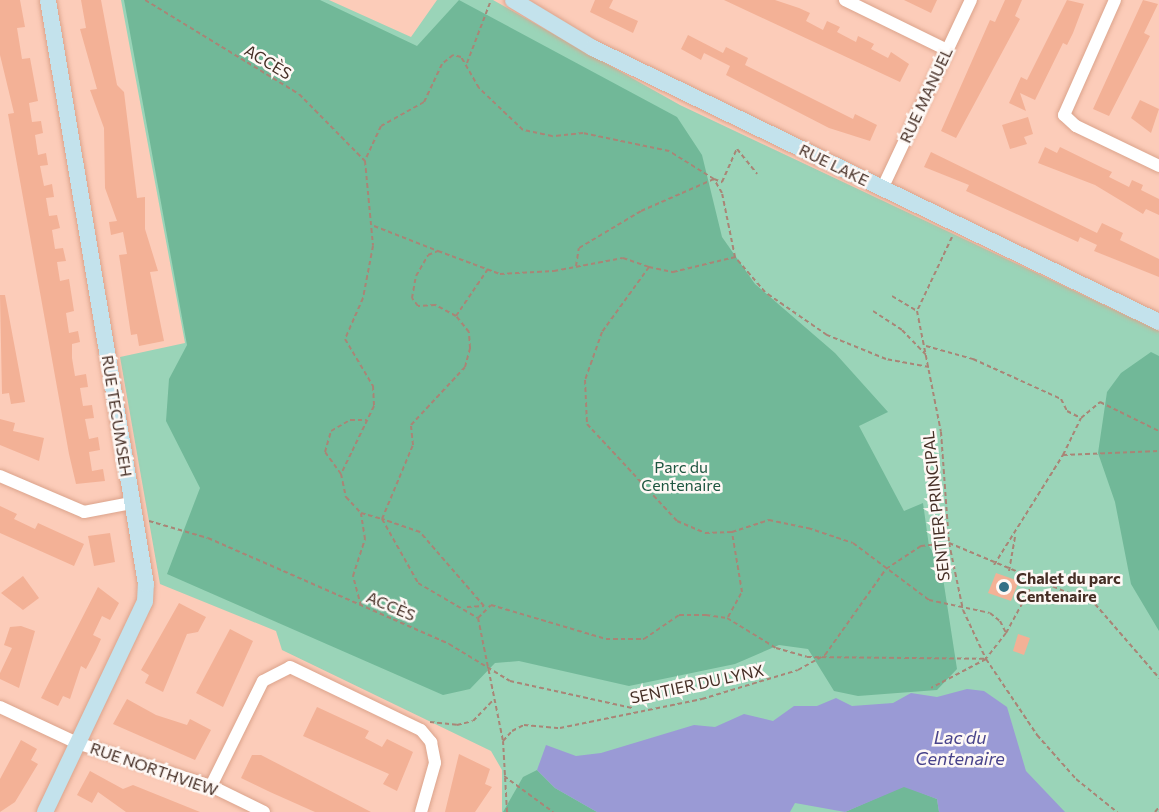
<!DOCTYPE html>
<html>
<head>
<meta charset="utf-8">
<style>
	body { margin:0 }
	#map { position:relative; width:1159px; height:812px; overflow:hidden; background:#fcccb9; font-family:Commissioner,sans-serif }
	div>[style] { position:absolute }
	.green>* { inset:0; background:#9ad4b8 }
	.forest>* { inset:0; background:#71b898 }
	.water>* { inset:0; background:#9a9ad5 }
	.building>* { inset:0; background:#f3b196 }
	.path>* { height:2px; margin-top:-1px; transform-origin:0; background:repeating-linear-gradient(90deg,#a98576 0 4.5px,transparent 0 7.5px) }
	.roads { filter:drop-shadow(0 0 2px #dba38b) drop-shadow(0 0 2px #dba38b) }
	.street>* { height:12px; margin:-6px; padding:0 6px; transform-origin:6px; border-radius:6px; background:#fff }
	.secondary>* { height:16px; margin:-8px; padding:0 8px; transform-origin:8px; border-radius:8px; background:#c3e2ec }
	.dots>* { width:16px; height:16px; translate:-50% -50%; box-sizing:border-box; border:3px solid #fef8f5; border-radius:50% }
	span { translate:-50% -50%; white-space:nowrap; text-align:center; line-height:1.15; -webkit-text-stroke:5px #fef8f5; paint-order:stroke }
	.street-label { font-size:16px; color:#462f26 }
	.park-label { font-size:16px; color:#1e5640 }
	.poi-label { font-size:16px; color:#462f26; font-weight:700 }
	.left { translate:0 -50%; text-align:left }
	.water-label { font-size:18px; color:#48438b; font-style:italic }
</style>
</head>
<body>
<div id="map">
	<div class="green">
		<i style="clip-path:polygon(121px 0,329px 0,411px 37px,437px 0,493px 0,680px 105px,1159px 331px,1159px 812px,502px 812px,502px 770px,491px 751px,282px 650px,276px 631px,160px 584px,120px 357px,185px 343px)"></i>
	</div>
	<div class="forest">
		<i style="clip-path:polygon(124px 0,320px 0,417px 46px,459px 0,677px 117px,702px 155px,722px 237px,755px 284px,835px 353px,888px 412px,859px 426px,904px 511px,923px 503px,929px 546px,941px 565px,957px 669px,937px 690px,858px 696px,834px 691px,808px 649px,779px 645px,735px 664px,629px 686px,519px 661px,495px 663px,470px 689px,443px 695px,167px 574px,200px 488px,166px 421px,169px 379px,187px 345px)"></i>
		<i style="clip-path:polygon(1151px 352px,1159px 356px,1159px 631px,1131px 584px,1115px 502px,1098px 453px,1107px 392px,1121px 373px)"></i>
		<i style="clip-path:polygon(537px 770px,555px 788px,597px 812px,503px 812px,523px 777px)"></i>
		<i style="clip-path:polygon(904px 786px,937px 799px,939px 812px,845px 812px)"></i>
	</div>
	<div class="water">
		<i style="clip-path:polygon(967px 689px,984px 691px,1007px 707px,1026px 771px,1065px 812px,939px 812px,937px 799px,904px 787px,845px 812px,795px 803px,790px 812px,597px 812px,555px 788px,537px 770px,546px 745px,576px 756px,601px 753px,694px 725px,715px 727px,744px 714px,773px 721px,794px 706px,817px 706px,836px 698px,852px 706px,893px 703px,911px 693px,937px 697px)"></i>
	</div>
	<div class="building">
		<i style="clip-path:polygon(0 0,20px 0,25px 27px,17px 28px,22px 59px,30px 58px,38px 101px,29px 103px,32px 122px,41px 121px,43px 133px,35px 135px,38px 155px,46px 153px,48px 165px,40px 166px,44px 186px,52px 184px,54px 197px,46px 198px,49px 216px,57px 215px,60px 228px,52px 230px,55px 249px,63px 248px,66px 261px,57px 262px,60px 281px,69px 279px,74px 311px,66px 313px,69px 333px,78px 331px,80px 342px,72px 344px,72px 358px,75px 376px,86px 374px,88px 387px,80px 388px,83px 406px,92px 405px,94px 418px,85px 419px,89px 439px,98px 437px,100px 450px,89px 452px,92px 471px,103px 469px,105px 481px,76px 484px,69px 454px,8px 114px,14px 113px,0 55px)"></i>
		<i style="clip-path:polygon(81px 0,101px 0,117px 85px,124px 92px,137px 198px,145px 197px,145px 229px,158px 271px,150px 272px,164px 341px,139px 346px,137px 334px,131px 335px,119px 255px,127px 254px,123px 232px,111px 235px,109px 222px,117px 221px,105px 188px,104px 128px,90px 90px,97px 89px,80px 29px,86px 28px)"></i>
		<i style="clip-path:polygon(595px 0,613px 0,609px 8px,638px 21px,633px 33px,590px 12px)"></i>
		<i style="clip-path:polygon(724px 0,775px 0,799px 8px,810px 13px,806px 21px,823px 30px,827px 21px,840px 27px,837px 32px,856px 42px,858px 36px,874px 44px,871px 49px,888px 58px,891px 52px,909px 64px,900px 82px)"></i>
		<i style="clip-path:polygon(904px 0,937px 0,931px 13px)"></i>
		<i style="clip-path:polygon(1005px 0,1022px 0,1015px 16px,1020px 19px,956px 138px,941px 131px,990px 20px,995px 22px)"></i>
		<i style="clip-path:polygon(1067px 0,1084px 4px,1073px 33px,1067px 45px,1063px 43px,1035px 100px,1020px 93px,1026px 111px,1009px 103px,1021px 77px,1027px 80px)"></i>
		<i style="clip-path:polygon(1143px 0,1158px 4px,1144px 33px,1150px 36px,1109px 116px,1093px 109px)"></i>
		<i style="clip-path:polygon(688px 35px,723px 53px,726px 47px,748px 58px,745px 65px,853px 119px,855px 114px,877px 125px,870px 141px,829px 128px,726px 75px,730px 66px,704px 53px,701px 60px,681px 49px)"></i>
		<i style="clip-path:polygon(1140px 100px,1159px 109px,1151px 133px,1131px 118px)"></i>
		<i style="clip-path:polygon(1028px 117px,1033px 134px,1024px 137px,1027px 144px,1010px 149px,1002px 125px)"></i>
		<i style="clip-path:polygon(1045px 147px,1057px 153px,1060px 147px,1103px 168px,1112px 172px,1109px 177px,1129px 187px,1132px 180px,1143px 185px,1141px 190px,1159px 199px,1159px 215px,1146px 209px,1143px 214px,1095px 185px,1038px 163px)"></i>
		<i style="clip-path:polygon(931px 152px,1097px 233px,1102px 223px,1123px 233px,1120px 240px,1159px 259px,1159px 277px,1094px 251px,1097px 245px,1080px 237px,1078px 242px,966px 191px,969px 185px,924px 167px)"></i>
		<i style="clip-path:polygon(0 295px,5px 295px,25px 402px,11px 404px,9px 393px,2px 394px)"></i>
		<i style="clip-path:polygon(0 419px,15px 423px,13px 431px,44px 438px,39px 461px,0 445px)"></i>
		<i style="clip-path:polygon(0 506px,17px 514px,14px 519px,35px 529px,38px 523px,84px 544px,74px 566px,0 533px)"></i>
		<i style="clip-path:polygon(110px 533px,115px 562px,94px 566px,88px 536px)"></i>
		<i style="clip-path:polygon(996px 573px,1019px 581px,1011px 601px,988px 593px)"></i>
		<i style="clip-path:polygon(23px 576px,39px 598px,23px 610px,1px 593px)"></i>
		<i style="clip-path:polygon(98px 587px,119px 603px,110px 620px,102px 616px,93px 635px,101px 639px,96px 650px,86px 669px,81px 666px,70px 699px,63px 696px,58px 706px,41px 698px)"></i>
		<i style="clip-path:polygon(179px 603px,206px 617px,198px 632px,187px 634px,163px 692px,145px 683px,149px 675px,141px 670px)"></i>
		<i style="clip-path:polygon(21px 626px,35px 631px,19px 688px,0 679px,0 673px,12px 648px,4px 645px,10px 627px)"></i>
		<i style="clip-path:polygon(230px 629px,253px 641px,223px 707px,196px 693px)"></i>
		<i style="clip-path:polygon(1018px 634px,1030px 638px,1024px 655px,1013px 651px)"></i>
		<i style="clip-path:polygon(127px 699px,156px 715px,187px 725px,190px 719px,211px 730px,195px 760px,113px 724px)"></i>
		<i style="clip-path:polygon(317px 707px,369px 731px,365px 738px,382px 747px,387px 739px,413px 752px,397px 791px,383px 784px,389px 774px,303px 736px)"></i>
		<i style="clip-path:polygon(21px 740px,37px 749px,31px 760px,38px 764px,15px 802px,0 812px,0 779px)"></i>
		<i style="clip-path:polygon(459px 754px,490px 769px,485px 784px,492px 787px,475px 812px,445px 812px)"></i>
		<i style="clip-path:polygon(252px 755px,261px 755px,371px 812px,315px 812px,270px 792px,241px 778px)"></i>
		<i style="clip-path:polygon(90px 771px,123px 789px,133px 785px,200px 812px,126px 812px,98px 792px,92px 803px,77px 795px)"></i>
	</div>
	<div class="path">
		<i style="left:145px;top:0;width:180px;rotate:31.4deg"></i>
		<i style="left:299px;top:94px;width:94px;rotate:45.4deg"></i>
		<i style="left:467px;top:63px;width:67px;rotate:-69.1deg"></i>
		<i style="left:374px;top:226px;width:69px;rotate:21.3deg"></i>
		<i style="left:952px;top:237px;width:82px;rotate:115.3deg"></i>
		<i style="left:917px;top:311px;width:123px;rotate:78.8deg"></i>
		<i style="left:941px;top:432px;width:111px;rotate:85.9deg"></i>
		<i style="left:949px;top:543px;width:68px;rotate:78.2deg"></i>
		<i style="left:963px;top:610px;width:54px;rotate:64.9deg"></i>
		<i style="left:986px;top:659px;width:92px;rotate:56.1deg"></i>
		<i style="left:1037px;top:735px;width:59px;rotate:48.4deg"></i>
		<i style="left:1076px;top:779px;width:53px;rotate:38.8deg"></i>
		<i style="left:576px;top:266px;width:18px;rotate:-81deg"></i>
		<i style="left:579px;top:248px;width:72px;rotate:-30.8deg"></i>
		<i style="left:641px;top:211px;width:80px;rotate:-23.7deg"></i>
		<i style="left:714px;top:179px;width:9px;rotate:21deg"></i>
		<i style="left:722px;top:182px;width:36px;rotate:-66deg"></i>
		<i style="left:737px;top:149px;width:32px;rotate:51deg"></i>
		<i style="left:649px;top:267px;width:25px;rotate:12deg"></i>
		<i style="left:673px;top:272px;width:64px;rotate:-13.6deg"></i>
		<i style="left:892px;top:296px;width:29px;rotate:31deg"></i>
		<i style="left:873px;top:311px;width:35px;rotate:33deg"></i>
		<i style="left:902px;top:330px;width:35px;rotate:46deg"></i>
		<i style="left:456px;top:316px;width:57px;rotate:-55.8deg"></i>
		<i style="left:926px;top:346px;width:49px;rotate:15.5deg"></i>
		<i style="left:973px;top:359px;width:97px;rotate:24.4deg"></i>
		<i style="left:1061px;top:399px;width:13px;rotate:63deg"></i>
		<i style="left:1067px;top:411px;width:16px;rotate:27deg"></i>
		<i style="left:1081px;top:418px;width:25px;rotate:-40deg"></i>
		<i style="left:1100px;top:402px;width:66px;rotate:26.2deg"></i>
		<i style="left:929px;top:367px;width:44px;rotate:-169.5deg"></i>
		<i style="left:886px;top:359px;width:64px;rotate:-157.9deg"></i>
		<i style="left:827px;top:335px;width:75px;rotate:-145.3deg"></i>
		<i style="left:765px;top:292px;width:46px;rotate:-130.6deg"></i>
		<i style="left:735px;top:257px;width:65px;rotate:-101.5deg"></i>
		<i style="left:722px;top:193px;width:16px;rotate:-120deg"></i>
		<i style="left:714px;top:179px;width:53px;rotate:-148.1deg"></i>
		<i style="left:669px;top:151px;width:88px;rotate:-168.2deg"></i>
		<i style="left:583px;top:133px;width:31px;rotate:174deg"></i>
		<i style="left:552px;top:136px;width:30px;rotate:-168deg"></i>
		<i style="left:523px;top:130px;width:61px;rotate:-136.3deg"></i>
		<i style="left:479px;top:88px;width:36px;rotate:-120deg"></i>
		<i style="left:461px;top:57px;width:8px;rotate:-166deg"></i>
		<i style="left:453px;top:55px;width:14px;rotate:141deg"></i>
		<i style="left:442px;top:64px;width:42px;rotate:115.3deg"></i>
		<i style="left:424px;top:102px;width:49px;rotate:150.8deg"></i>
		<i style="left:381px;top:126px;width:38px;rotate:115deg"></i>
		<i style="left:365px;top:161px;width:85px;rotate:84.6deg"></i>
		<i style="left:373px;top:246px;width:53px;rotate:100.9deg"></i>
		<i style="left:363px;top:298px;width:45px;rotate:113.7deg"></i>
		<i style="left:345px;top:339px;width:55px;rotate:59.2deg"></i>
		<i style="left:373px;top:386px;width:20px;rotate:87deg"></i>
		<i style="left:374px;top:406px;width:76px;rotate:115.9deg"></i>
		<i style="left:341px;top:474px;width:24px;rotate:78deg"></i>
		<i style="left:346px;top:497px;width:22px;rotate:47deg"></i>
		<i style="left:361px;top:513px;width:22px;rotate:16deg"></i>
		<i style="left:382px;top:519px;width:73px;rotate:60.6deg"></i>
		<i style="left:418px;top:583px;width:69px;rotate:30.3deg"></i>
		<i style="left:478px;top:618px;width:18px;rotate:-45deg"></i>
		<i style="left:491px;top:605px;width:120px;rotate:16.5deg"></i>
		<i style="left:606px;top:639px;width:38px"></i>
		<i style="left:644px;top:639px;width:42px;rotate:-34.4deg"></i>
		<i style="left:679px;top:615px;width:27px"></i>
		<i style="left:706px;top:615px;width:21px;rotate:8deg"></i>
		<i style="left:727px;top:618px;width:57px;rotate:31.5deg"></i>
		<i style="left:776px;top:648px;width:32px;rotate:16deg"></i>
		<i style="left:807px;top:657px;width:179px;rotate:0.6deg"></i>
		<i style="left:1063px;top:455px;width:41px;rotate:-64.1deg"></i>
		<i style="left:341px;top:474px;width:27px;rotate:-126deg"></i>
		<i style="left:325px;top:452px;width:22px;rotate:-74deg"></i>
		<i style="left:331px;top:431px;width:22px;rotate:-30deg"></i>
		<i style="left:350px;top:420px;width:16px"></i>
		<i style="left:149px;top:521px;width:61px;rotate:16.1deg"></i>
		<i style="left:208px;top:538px;width:263px;rotate:23.7deg"></i>
		<i style="left:449px;top:644px;width:71px;rotate:31.2deg"></i>
		<i style="left:510px;top:681px;width:125px;rotate:12.5deg"></i>
		<i style="left:994px;top:565px;width:130px;rotate:-57.9deg"></i>
		<i style="left:1063px;top:455px;width:96px;rotate:-2.4deg"></i>
		<i style="left:1009px;top:571px;width:35px;rotate:-80deg"></i>
		<i style="left:361px;top:606px;width:31px;rotate:-105deg"></i>
		<i style="left:353px;top:576px;width:39px;rotate:-72deg"></i>
		<i style="left:365px;top:539px;width:26px;rotate:-99deg"></i>
		<i style="left:484px;top:606px;width:98px;rotate:-130.9deg"></i>
		<i style="left:420px;top:532px;width:40px;rotate:-161.1deg"></i>
		<i style="left:382px;top:519px;width:80px;rotate:-67.3deg"></i>
		<i style="left:413px;top:445px;width:20px;rotate:-96deg"></i>
		<i style="left:411px;top:425px;width:79px;rotate:-47deg"></i>
		<i style="left:465px;top:367px;width:20px;rotate:-75deg"></i>
		<i style="left:470px;top:348px;width:16px;rotate:-94deg"></i>
		<i style="left:469px;top:332px;width:21px;rotate:-129deg"></i>
		<i style="left:456px;top:316px;width:24px;rotate:-152deg"></i>
		<i style="left:435px;top:305px;width:17px;rotate:177deg"></i>
		<i style="left:418px;top:306px;width:10px;rotate:-127deg"></i>
		<i style="left:412px;top:298px;width:22px;rotate:-80deg"></i>
		<i style="left:416px;top:276px;width:24px;rotate:-60deg"></i>
		<i style="left:428px;top:255px;width:11px;rotate:-22deg"></i>
		<i style="left:438px;top:251px;width:66px;rotate:20.4deg"></i>
		<i style="left:500px;top:274px;width:54px;rotate:-3.2deg"></i>
		<i style="left:554px;top:271px;width:70px;rotate:-10.7deg"></i>
		<i style="left:623px;top:258px;width:28px;rotate:19deg"></i>
		<i style="left:649px;top:267px;width:80px;rotate:125.9deg"></i>
		<i style="left:602px;top:332px;width:51px;rotate:109.5deg"></i>
		<i style="left:585px;top:380px;width:44px;rotate:87.4deg"></i>
		<i style="left:587px;top:424px;width:132px;rotate:47.1deg"></i>
		<i style="left:677px;top:521px;width:30px;rotate:23deg"></i>
		<i style="left:705px;top:533px;width:27px;rotate:-2deg"></i>
		<i style="left:732px;top:532px;width:39px;rotate:-18deg"></i>
		<i style="left:769px;top:520px;width:40px;rotate:12deg"></i>
		<i style="left:808px;top:528px;width:47px;rotate:18.4deg"></i>
		<i style="left:853px;top:543px;width:95px;rotate:36.9deg"></i>
		<i style="left:929px;top:600px;width:62px;rotate:12deg"></i>
		<i style="left:990px;top:613px;width:13px;rotate:39deg"></i>
		<i style="left:1000px;top:621px;width:13px;rotate:63deg"></i>
		<i style="left:1006px;top:633px;width:33px;rotate:128deg"></i>
		<i style="left:986px;top:659px;width:62px;rotate:152.2deg"></i>
		<i style="left:467px;top:607px;width:17px;rotate:-3deg"></i>
		<i style="left:728px;top:617px;width:29px;rotate:-61deg"></i>
		<i style="left:742px;top:592px;width:61px;rotate:-99.5deg"></i>
		<i style="left:478px;top:618px;width:126px;rotate:78.5deg"></i>
		<i style="left:1006px;top:633px;width:63px;rotate:-61.4deg"></i>
		<i style="left:430px;top:722px;width:27px;rotate:6deg"></i>
		<i style="left:457px;top:725px;width:16px;rotate:-14deg"></i>
		<i style="left:473px;top:721px;width:29px;rotate:-46deg"></i>
		<i style="left:504px;top:776px;width:61px;rotate:36.3deg"></i>
		<i style="left:507px;top:812px;width:71px;rotate:-93.2deg"></i>
		<i style="left:503px;top:741px;width:13px;rotate:-48deg"></i>
		<i style="left:512px;top:731px;width:13px;rotate:-27deg"></i>
		<i style="left:524px;top:725px;width:36px;rotate:5deg"></i>
		<i style="left:560px;top:728px;width:145px;rotate:-11.5deg"></i>
		<i style="left:702px;top:699px;width:100px;rotate:-16.8deg"></i>
		<i style="left:798px;top:670px;width:31px;rotate:-29deg"></i>
		<i style="left:825px;top:655px;width:105px;rotate:-54.7deg"></i>
		<i style="left:886px;top:569px;width:42px;rotate:-33.3deg"></i>
		<i style="left:921px;top:546px;width:28px;rotate:-6deg"></i>
		<i style="left:949px;top:543px;width:158px;rotate:22.7deg"></i>
		<i style="left:1095px;top:604px;width:98px;rotate:49.1deg"></i>
		<i style="left:1155px;top:812px;width:6px;rotate:-51deg"></i>
	</div>
	<div class="roads">
		<div class="street">
			<i style="left:845px;top:0;width:114px;rotate:26.1deg"></i>
			<i style="left:1115px;top:0;width:126px;rotate:113.9deg"></i>
			<i style="left:1064px;top:115px;width:16px;rotate:43deg"></i>
			<i style="left:1076px;top:126px;width:92px;rotate:25.7deg"></i>
			<i style="left:882px;top:189px;width:209px;rotate:-64.8deg"></i>
			<i style="left:0;top:476px;width:91px;rotate:23.2deg"></i>
			<i style="left:84px;top:512px;width:48px;rotate:-10.8deg"></i>
			<i style="left:0;top:707px;width:85px;rotate:25.1deg"></i>
			<i style="left:77px;top:743px;width:141px;rotate:17.8deg"></i>
			<i style="left:211px;top:786px;width:59px;rotate:26.1deg"></i>
			<i style="left:211px;top:786px;width:117px;rotate:-63.7deg"></i>
			<i style="left:263px;top:681px;width:30px;rotate:-27deg"></i>
			<i style="left:290px;top:667px;width:145px;rotate:25.7deg"></i>
			<i style="left:421px;top:730px;width:16px;rotate:50deg"></i>
			<i style="left:431px;top:742px;width:21px;rotate:79deg"></i>
			<i style="left:435px;top:763px;width:51px;rotate:105.9deg"></i>
		</div>
		<div class="secondary">
			<i style="left:513px;top:0;width:93px;rotate:31deg"></i>
			<i style="left:593px;top:48px;width:629px;rotate:25.83deg"></i>
			<i style="left:45px;top:812px;width:233px;rotate:-64.6deg"></i>
			<i style="left:145px;top:601px;width:17px;rotate:-87deg"></i>
			<i style="left:146px;top:584px;width:592px;rotate:-99.53deg"></i>
		</div>
	</div>
	<div class="dots">
		<i style="left:1004px;top:587px;background:#327086"></i>
	</div>
	<div class="street-label">
		<span style="left:268px;top:62px;rotate:31deg">ACCÈS</span>
		<span style="left:926px;top:95px;rotate:-65deg">RUE MANUEL</span>
		<span style="left:834px;top:165px;rotate:26deg">RUE LAKE</span>
		<span style="left:117px;top:416px;rotate:81deg">RUE TECUMSEH</span>
		<span style="left:936px;top:506px;rotate:-96deg">SENTIER PRINCIPAL</span>
		<span style="left:391px;top:606px;rotate:23deg">ACCÈS</span>
		<span style="left:697px;top:684px;rotate:-12deg">SENTIER DU LYNX</span>
		<span style="left:154px;top:769px;rotate:19deg">RUE NORTHVIEW</span>
	</div>
	<div class="park-label">
		<span style="left:681px;top:476px">Parc du<br>Centenaire</span>
	</div>
	<div class="poi-label">
		<span class="left" style="left:1016px;top:587px">Chalet du parc<br>Centenaire</span>
	</div>
	<div class="water-label">
		<span style="left:960px;top:748px">Lac du<br>Centenaire</span>
	</div>
</div>
</body>
</html>
